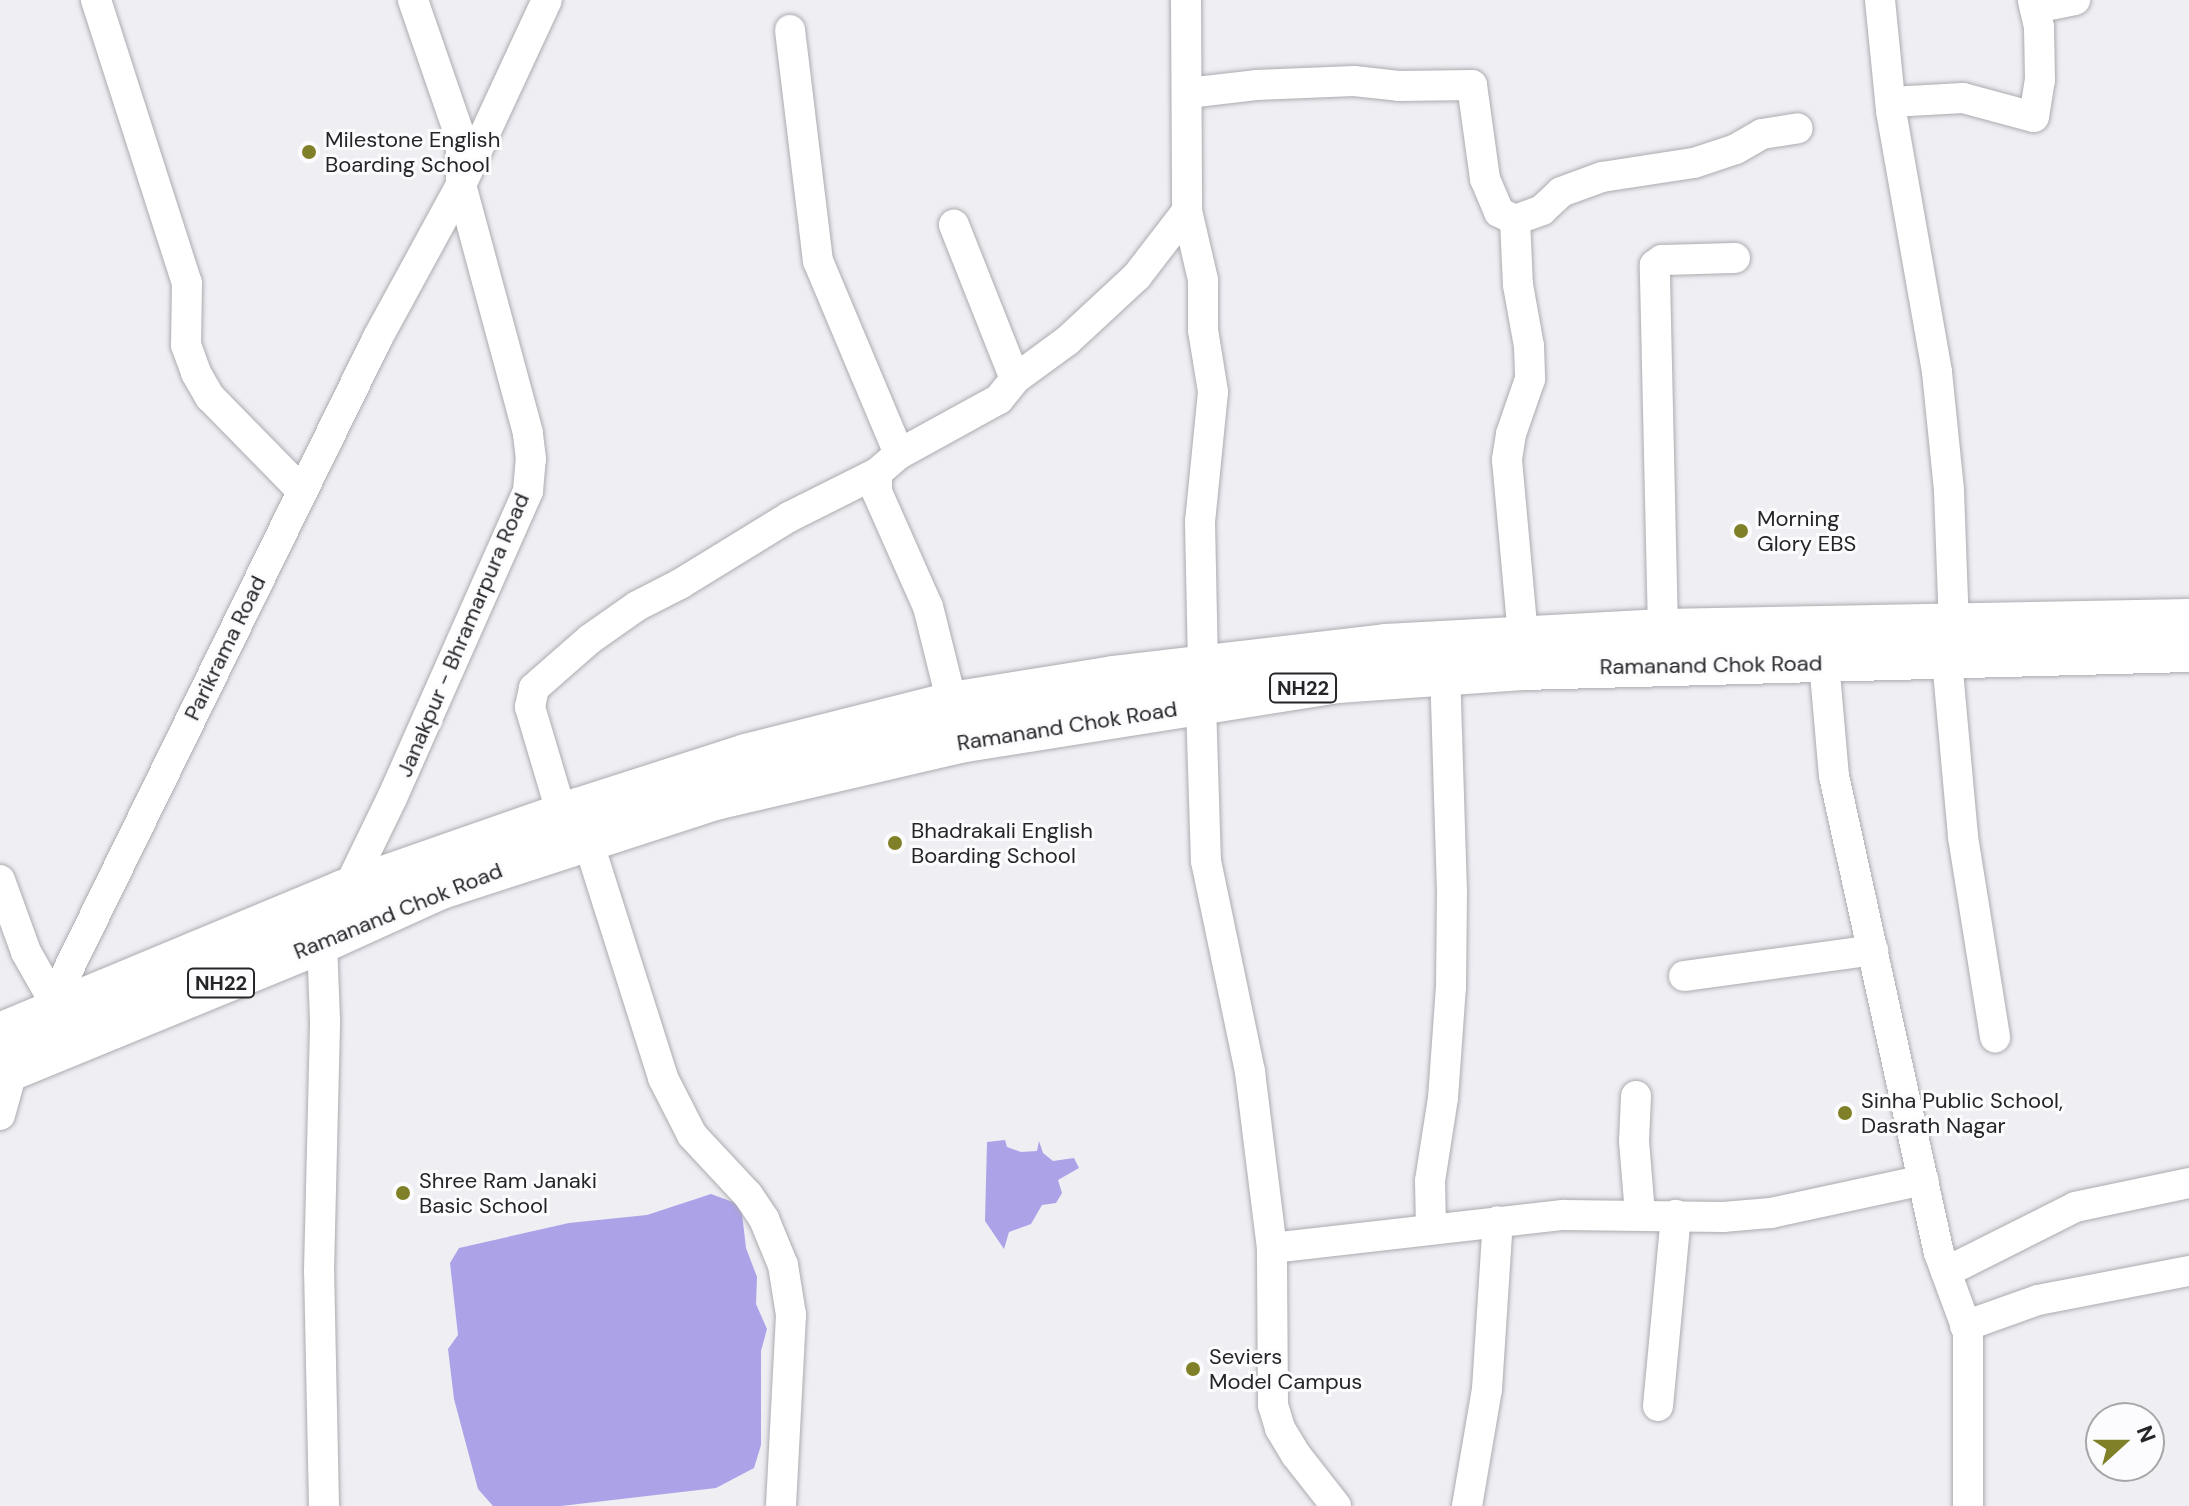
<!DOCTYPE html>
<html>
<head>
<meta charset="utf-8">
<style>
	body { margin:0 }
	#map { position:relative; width:2189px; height:1506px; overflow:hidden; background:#eeeef3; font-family:"DM Sans",sans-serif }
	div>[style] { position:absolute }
	.water>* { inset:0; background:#aba2e8 }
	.roads { filter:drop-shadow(0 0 2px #acabb0) drop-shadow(0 0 2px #acabb0) }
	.minor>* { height:30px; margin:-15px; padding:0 15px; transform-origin:15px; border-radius:15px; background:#fff }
	.highway>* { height:42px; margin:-21px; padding:0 21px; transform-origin:21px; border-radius:21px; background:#fff }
	.dots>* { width:22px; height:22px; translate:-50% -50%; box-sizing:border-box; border:4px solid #fcfcfe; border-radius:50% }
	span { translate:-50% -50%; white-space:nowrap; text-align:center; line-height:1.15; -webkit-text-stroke:6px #fcfcfe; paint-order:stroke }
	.shield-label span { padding:2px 6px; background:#fcfcfe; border:2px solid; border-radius:6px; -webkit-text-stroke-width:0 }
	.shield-label { font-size:20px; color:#252527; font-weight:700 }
	.poi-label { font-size:22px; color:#252527 }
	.left { translate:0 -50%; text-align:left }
	.street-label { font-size:22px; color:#252527 }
	.north { position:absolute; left:2085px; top:1402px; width:80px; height:80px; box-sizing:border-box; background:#fcfcfe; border:2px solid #a6a6a8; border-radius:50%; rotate:69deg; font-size:22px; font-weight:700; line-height:32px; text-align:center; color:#252527 }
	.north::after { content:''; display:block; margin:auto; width:28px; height:36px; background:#808029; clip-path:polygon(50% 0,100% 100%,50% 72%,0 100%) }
</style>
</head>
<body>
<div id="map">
	<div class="water">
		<i style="clip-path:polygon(1005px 1140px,1007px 1147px,1021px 1152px,1037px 1151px,1039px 1141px,1043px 1153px,1053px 1161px,1074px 1158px,1079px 1168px,1058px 1180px,1062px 1193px,1056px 1203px,1042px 1205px,1031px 1224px,1009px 1232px,1004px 1249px,985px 1221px,987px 1142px)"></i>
		<i style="clip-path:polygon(711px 1194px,741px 1205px,746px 1248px,757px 1277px,756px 1304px,767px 1329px,761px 1351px,761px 1445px,754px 1468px,716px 1488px,561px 1506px,493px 1506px,478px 1489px,454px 1399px,448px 1349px,458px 1335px,450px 1263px,459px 1248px,569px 1223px,647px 1215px)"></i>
	</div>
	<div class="roads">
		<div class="minor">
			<i style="left:96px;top:0;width:297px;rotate:72.2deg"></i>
			<i style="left:187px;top:283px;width:62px;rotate:90.9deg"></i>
			<i style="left:186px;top:345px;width:30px;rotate:70deg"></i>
			<i style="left:196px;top:373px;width:28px;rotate:60deg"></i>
			<i style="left:210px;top:397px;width:132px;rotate:45.6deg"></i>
			<i style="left:1186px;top:0;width:211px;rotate:89.7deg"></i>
			<i style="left:1187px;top:211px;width:71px;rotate:76.9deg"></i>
			<i style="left:1203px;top:280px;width:50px;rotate:90deg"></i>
			<i style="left:1203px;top:330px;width:63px;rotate:80.8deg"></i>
			<i style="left:1213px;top:392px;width:131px;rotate:95.7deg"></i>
			<i style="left:1200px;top:522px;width:143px;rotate:88.8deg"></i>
			<i style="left:1880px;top:0;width:112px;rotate:84.3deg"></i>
			<i style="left:1891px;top:111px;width:265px;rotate:80deg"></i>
			<i style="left:1937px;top:372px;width:120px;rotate:84.2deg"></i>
			<i style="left:1949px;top:491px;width:135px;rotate:87.9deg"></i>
			<i style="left:2035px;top:8px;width:41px;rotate:-11.3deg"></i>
			<i style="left:790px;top:30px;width:233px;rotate:83.1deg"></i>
			<i style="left:818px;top:261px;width:209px;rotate:67.2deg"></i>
			<i style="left:1188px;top:93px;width:68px;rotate:-6.7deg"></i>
			<i style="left:1256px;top:85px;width:98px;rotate:-2.3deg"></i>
			<i style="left:1354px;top:81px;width:45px;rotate:6.3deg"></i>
			<i style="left:1399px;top:86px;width:73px;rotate:-0.8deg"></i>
			<i style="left:1472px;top:85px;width:95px;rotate:82.1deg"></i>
			<i style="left:1485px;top:179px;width:36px;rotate:67deg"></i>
			<i style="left:1499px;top:212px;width:18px;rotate:27deg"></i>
			<i style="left:1515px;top:220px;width:65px;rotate:87.4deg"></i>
			<i style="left:1518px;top:285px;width:62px;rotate:79.8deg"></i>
			<i style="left:1529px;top:346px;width:33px;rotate:88deg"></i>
			<i style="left:1530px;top:379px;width:58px;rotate:109.1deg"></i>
			<i style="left:1511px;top:434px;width:26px;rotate:99deg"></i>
			<i style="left:1507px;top:460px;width:178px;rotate:84.8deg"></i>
			<i style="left:1891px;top:102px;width:72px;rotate:-3.2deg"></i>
			<i style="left:1963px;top:98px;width:73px;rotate:15deg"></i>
			<i style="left:2034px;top:117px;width:37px;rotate:-81deg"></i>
			<i style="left:2040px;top:80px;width:53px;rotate:-91.1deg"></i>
			<i style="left:2039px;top:27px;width:28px;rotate:-103deg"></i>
			<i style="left:1515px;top:220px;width:29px;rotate:-20deg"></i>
			<i style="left:1542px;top:210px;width:26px;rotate:-43deg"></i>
			<i style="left:1561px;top:192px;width:44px;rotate:-20.1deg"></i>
			<i style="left:1602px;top:177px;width:93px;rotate:-8.7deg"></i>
			<i style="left:1694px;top:163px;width:44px;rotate:-18.4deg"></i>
			<i style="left:1736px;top:149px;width:30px;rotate:-30deg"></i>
			<i style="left:1762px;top:134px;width:36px;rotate:-9deg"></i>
			<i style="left:1015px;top:379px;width:64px;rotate:-36.2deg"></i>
			<i style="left:1067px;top:341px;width:96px;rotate:-42.9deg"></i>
			<i style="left:1137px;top:276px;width:82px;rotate:-52.4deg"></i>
			<i style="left:1663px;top:630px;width:365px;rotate:-91.3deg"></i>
			<i style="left:1655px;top:265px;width:9px;rotate:-36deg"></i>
			<i style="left:1662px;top:260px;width:73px;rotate:-1.6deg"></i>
			<i style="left:1947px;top:660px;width:178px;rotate:84.8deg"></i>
			<i style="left:1963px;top:837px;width:203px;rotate:80.9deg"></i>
			<i style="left:1824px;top:662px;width:114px;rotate:85deg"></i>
			<i style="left:1834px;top:776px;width:488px;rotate:77.6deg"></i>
			<i style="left:1939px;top:1253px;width:84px;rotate:69.8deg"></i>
			<i style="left:1968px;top:1332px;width:174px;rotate:90deg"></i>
			<i style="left:952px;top:703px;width:99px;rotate:-104deg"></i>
			<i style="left:928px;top:607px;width:126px;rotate:-113.9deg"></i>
			<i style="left:877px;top:492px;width:19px;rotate:-90deg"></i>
			<i style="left:877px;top:473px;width:29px;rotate:-41deg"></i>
			<i style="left:899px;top:454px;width:114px;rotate:-28.8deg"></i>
			<i style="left:999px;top:399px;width:26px;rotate:-51deg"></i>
			<i style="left:1015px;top:379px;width:166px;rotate:-111.6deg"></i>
			<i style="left:1201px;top:704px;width:157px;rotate:88.2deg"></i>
			<i style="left:1206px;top:861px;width:216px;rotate:78.2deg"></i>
			<i style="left:1250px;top:1072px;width:177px;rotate:82.9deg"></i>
			<i style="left:562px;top:815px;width:113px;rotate:-106.5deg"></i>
			<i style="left:530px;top:707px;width:19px;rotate:-78deg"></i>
			<i style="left:534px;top:688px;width:74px;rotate:-41.2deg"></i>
			<i style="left:590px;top:639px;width:57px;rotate:-35.1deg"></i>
			<i style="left:637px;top:606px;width:48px;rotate:-27.1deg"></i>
			<i style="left:680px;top:584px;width:128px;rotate:-31.6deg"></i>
			<i style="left:789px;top:517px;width:98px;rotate:-26.6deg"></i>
			<i style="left:582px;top:822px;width:269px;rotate:72.4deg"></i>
			<i style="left:663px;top:1078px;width:64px;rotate:63deg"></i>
			<i style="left:692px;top:1135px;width:82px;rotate:47deg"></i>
			<i style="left:748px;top:1195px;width:29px;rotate:56deg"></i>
			<i style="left:764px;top:1219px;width:50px;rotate:67.6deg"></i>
			<i style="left:783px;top:1265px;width:51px;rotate:80.9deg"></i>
			<i style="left:791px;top:1315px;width:191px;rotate:93deg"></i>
			<i style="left:0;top:880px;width:77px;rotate:70.1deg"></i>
			<i style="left:26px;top:952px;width:53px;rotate:60.5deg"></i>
			<i style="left:1684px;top:976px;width:191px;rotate:-7.8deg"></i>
			<i style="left:1636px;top:1096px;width:45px;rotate:92.5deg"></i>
			<i style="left:1634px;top:1141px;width:73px;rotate:85.3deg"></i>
			<i style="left:0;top:1115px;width:49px;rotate:-74.5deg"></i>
			<i style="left:13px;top:1068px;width:67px;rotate:-58.4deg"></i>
			<i style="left:48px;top:1011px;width:748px;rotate:-63.91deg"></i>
			<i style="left:377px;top:339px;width:175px;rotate:-61.4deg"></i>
			<i style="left:461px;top:185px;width:204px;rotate:-65.1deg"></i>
			<i style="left:1431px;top:1228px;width:47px;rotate:-91.2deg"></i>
			<i style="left:1430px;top:1181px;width:84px;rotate:-81.1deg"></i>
			<i style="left:1443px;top:1098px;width:111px;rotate:-85.9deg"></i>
			<i style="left:1451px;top:987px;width:95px;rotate:-89.4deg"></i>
			<i style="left:1452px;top:892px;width:217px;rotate:-91.8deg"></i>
			<i style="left:1946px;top:1272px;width:144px;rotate:-26.7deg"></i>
			<i style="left:2075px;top:1207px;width:116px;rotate:-11.9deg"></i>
			<i style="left:1965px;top:1326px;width:77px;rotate:-19.6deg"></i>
			<i style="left:2038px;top:1300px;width:154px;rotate:-10.9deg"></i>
			<i style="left:1658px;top:1406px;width:192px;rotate:-84.6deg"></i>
			<i style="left:324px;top:1506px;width:235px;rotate:-91.2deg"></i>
			<i style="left:319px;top:1271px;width:251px;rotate:-88.6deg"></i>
			<i style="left:325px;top:1020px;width:78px;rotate:-92.2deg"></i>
			<i style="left:322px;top:942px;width:160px;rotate:-64.1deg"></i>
			<i style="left:392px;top:798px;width:336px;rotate:-66.1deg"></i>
			<i style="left:528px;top:491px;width:32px;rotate:-85deg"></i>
			<i style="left:531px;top:459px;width:26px;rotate:-97deg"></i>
			<i style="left:528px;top:433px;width:257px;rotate:-105.1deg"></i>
			<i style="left:461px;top:185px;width:46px;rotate:-90deg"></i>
			<i style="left:461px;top:139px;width:147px;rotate:-109.1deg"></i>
			<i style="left:1336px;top:1506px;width:65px;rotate:-128.1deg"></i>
			<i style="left:1296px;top:1455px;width:31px;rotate:-121deg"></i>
			<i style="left:1280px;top:1428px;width:24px;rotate:-107deg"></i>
			<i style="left:1273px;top:1405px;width:157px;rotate:-90.4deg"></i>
			<i style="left:1272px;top:1248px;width:293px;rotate:-6.5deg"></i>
			<i style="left:1563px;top:1215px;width:160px;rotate:0.7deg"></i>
			<i style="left:1723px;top:1217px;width:48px;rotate:-4.8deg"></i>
			<i style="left:1771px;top:1213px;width:156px;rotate:-12.2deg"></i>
			<i style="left:1467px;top:1506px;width:119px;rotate:-80.3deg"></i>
			<i style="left:1487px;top:1389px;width:168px;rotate:-86.3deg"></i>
		</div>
		<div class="highway">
			<i style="left:0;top:1034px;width:373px;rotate:-22.6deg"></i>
			<i style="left:344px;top:891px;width:248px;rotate:-19.3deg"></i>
			<i style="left:578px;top:809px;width:176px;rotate:-17.8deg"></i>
			<i style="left:746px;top:755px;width:212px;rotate:-14.2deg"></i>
			<i style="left:952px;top:703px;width:164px;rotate:-9.1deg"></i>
			<i style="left:1114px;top:677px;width:274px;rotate:-6.7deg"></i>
			<i style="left:1386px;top:645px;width:277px;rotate:-3.1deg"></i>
			<i style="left:1663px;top:630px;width:526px;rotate:-1.09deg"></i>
			<i style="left:0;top:1074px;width:348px;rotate:-22.3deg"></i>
			<i style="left:322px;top:942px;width:131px;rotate:-24.4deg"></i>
			<i style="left:441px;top:888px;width:288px;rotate:-18deg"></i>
			<i style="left:715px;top:799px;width:251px;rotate:-13.1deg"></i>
			<i style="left:959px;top:742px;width:383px;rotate:-9deg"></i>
			<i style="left:1337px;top:682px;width:186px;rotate:-4deg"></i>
			<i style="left:1523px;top:669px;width:666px;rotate:-1.55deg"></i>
		</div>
	</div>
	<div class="dots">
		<i style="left:309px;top:152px;background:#808029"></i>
		<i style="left:1741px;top:531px;background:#808029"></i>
		<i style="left:895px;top:843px;background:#808029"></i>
		<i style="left:1845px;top:1113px;background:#808029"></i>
		<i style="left:403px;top:1193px;background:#808029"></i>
		<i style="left:1193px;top:1369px;background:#808029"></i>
	</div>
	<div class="shield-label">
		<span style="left:1303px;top:688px">NH22</span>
		<span style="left:221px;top:983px">NH22</span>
	</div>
	<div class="poi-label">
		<span class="left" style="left:325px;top:152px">Milestone English<br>Boarding School</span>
		<span class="left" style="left:1757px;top:531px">Morning<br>Glory EBS</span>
		<span class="left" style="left:911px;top:843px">Bhadrakali English<br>Boarding School</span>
		<span class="left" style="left:1861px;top:1113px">Sinha Public School,<br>Dasrath Nagar</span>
		<span class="left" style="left:419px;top:1193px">Shree Ram Janaki<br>Basic School</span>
		<span class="left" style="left:1209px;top:1369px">Seviers<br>Model Campus</span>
	</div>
	<div class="street-label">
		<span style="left:463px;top:635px;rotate:-67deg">Janakpur - Bhramarpura Road</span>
		<span style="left:225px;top:648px;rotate:-64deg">Parikrama Road</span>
		<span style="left:1711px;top:665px;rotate:-1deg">Ramanand Chok Road</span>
		<span style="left:1067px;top:726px;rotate:-9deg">Ramanand Chok Road</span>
		<span style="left:398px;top:911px;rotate:-22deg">Ramanand Chok Road</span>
	</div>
	<div class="north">N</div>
</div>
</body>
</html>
